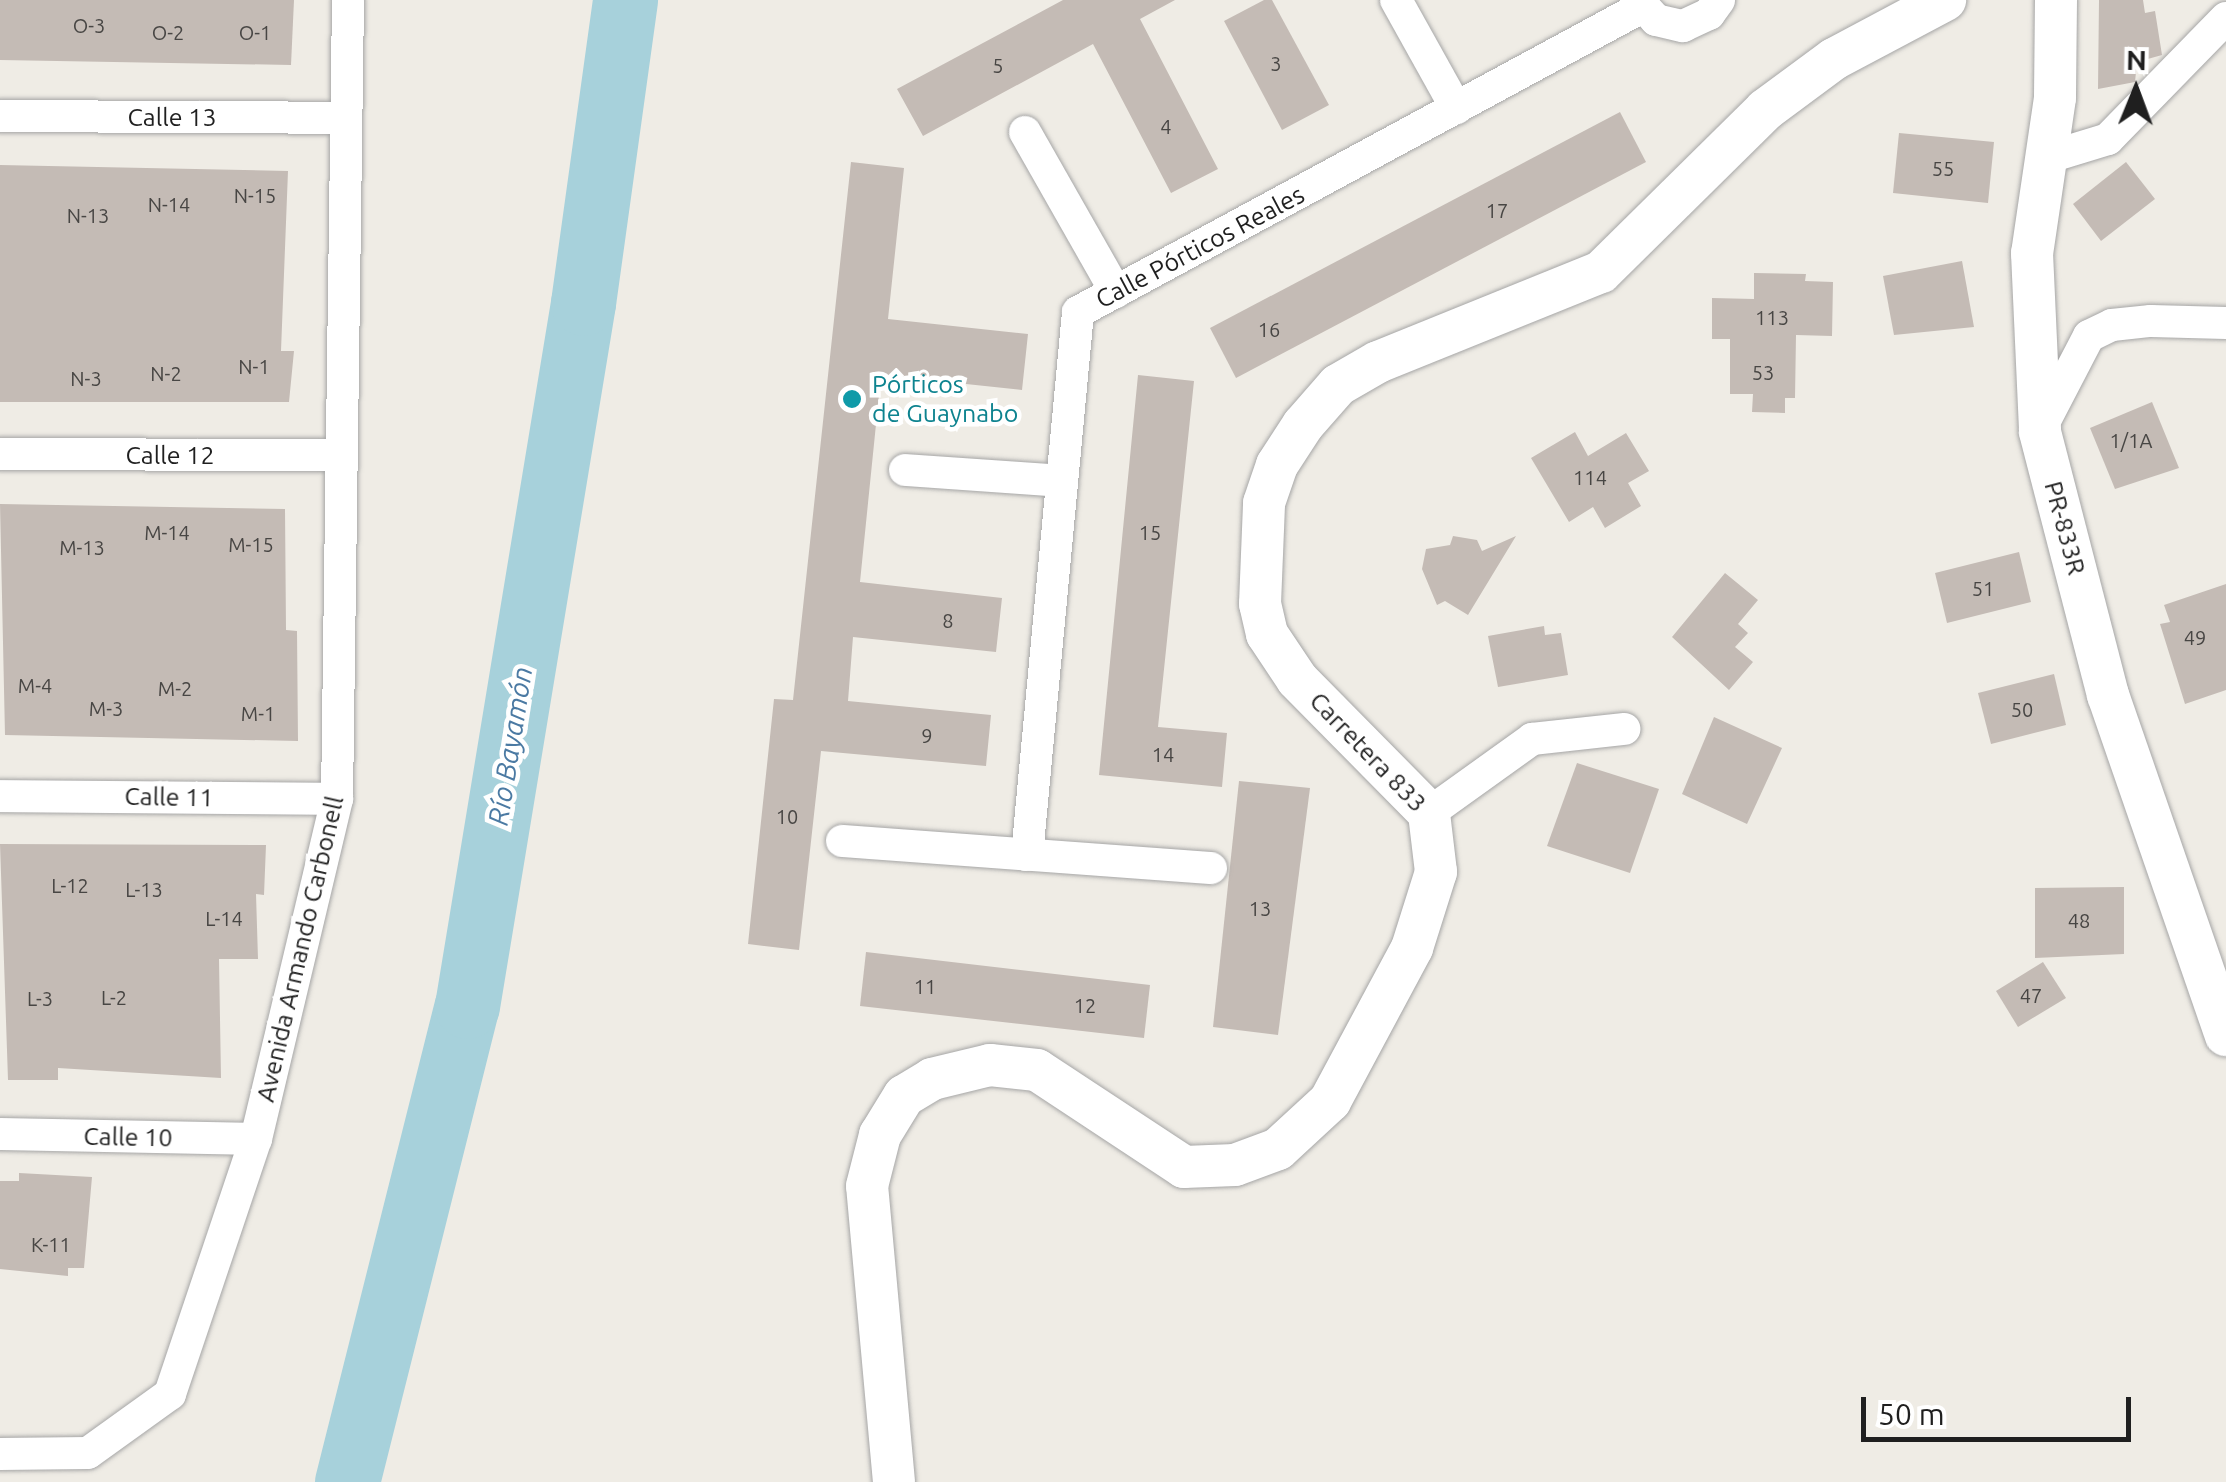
<!DOCTYPE html>
<html>
<head>
<meta charset="utf-8">
<style>
	body { margin:0 }
	#map { position:relative; width:2226px; height:1482px; overflow:hidden; background:#efece5; font-family:Ubuntu,sans-serif }
	div>[style] { position:absolute }
	.river>* { height:65px; margin:-32.5px; padding:0 32.5px; transform-origin:32.5px; border-radius:32.5px; background:#a7d1db }
	.building>* { inset:0; background:#c4bbb5 }
	.roads { filter:drop-shadow(0 0 2px #a6a6a6) drop-shadow(0 0 2px #a6a6a6) }
	.minor>* { height:32px; margin:-16px; padding:0 16px; transform-origin:16px; border-radius:16px; background:#fff }
	.tertiary>* { height:42px; margin:-21px; padding:0 21px; transform-origin:21px; border-radius:21px; background:#fff }
	.dots>* { width:28px; height:28px; translate:-50% -50%; box-sizing:border-box; border:5px solid #fff; border-radius:50% }
	span { translate:-50% -50%; white-space:nowrap; text-align:center; line-height:1.15; -webkit-text-stroke:9px #fff; paint-order:stroke }
	.number-label { font-size:20px; color:#484644 }
	.number-label span { -webkit-text-stroke-width:0 }
	.street-label { font-size:25px; color:#1f1f1f }
	.culture-label { font-size:25px; color:#0d838f }
	.left { translate:0 -50%; text-align:left }
	.water-label { font-size:28px; color:#4b7aa3; font-style:italic }
	.north { position:absolute; left:2086px; top:40px; width:100px; height:100px; -webkit-text-stroke:8px #fff; paint-order:stroke; rotate:1deg; font-size:28px; font-weight:700; line-height:40px; text-align:center; color:#1f1f1f }
	.north::after { content:''; display:block; margin:auto; width:35px; height:45px; background:#1f1f1f; clip-path:polygon(50% 0,100% 100%,50% 72%,0 100%) }
	.scale { position:absolute; left:1861px; top:1397px; width:270px; height:45px; box-sizing:border-box; border:5px solid #1f1f1f; border-top:0; padding-left:12px; font-size:30px; line-height:35px; white-space:nowrap; color:#1f1f1f; -webkit-text-stroke:8px #fff; paint-order:stroke }
</style>
</head>
<body>
<div id="map">
	<div class="river">
		<i style="left:347px;top:1482px;width:491px;rotate:-75.9deg"></i>
		<i style="left:467px;top:1006px;width:713px;rotate:-80.63deg"></i>
		<i style="left:583px;top:303px;width:306px;rotate:-82.1deg"></i>
	</div>
	<div class="building">
		<i style="clip-path:polygon(0 0,294px 0,291px 65px,0 60px)"></i>
		<i style="clip-path:polygon(1063px 0,1175px 0,1140px 19px,1218px 169px,1171px 193px,1093px 44px,923px 136px,897px 89px)"></i>
		<i style="clip-path:polygon(1264px 0,1272px 0,1329px 105px,1282px 130px,1224px 21px)"></i>
		<i style="clip-path:polygon(2099px 0,2143px 0,2145px 13px,2155px 11px,2162px 55px,2137px 62px,2135px 82px,2098px 89px)"></i>
		<i style="clip-path:polygon(1620px 112px,1646px 162px,1236px 378px,1210px 328px)"></i>
		<i style="clip-path:polygon(1899px 133px,1994px 142px,1988px 203px,1893px 193px)"></i>
		<i style="clip-path:polygon(851px 162px,904px 168px,888px 319px,1028px 334px,1022px 390px,881px 375px,860px 582px,1002px 598px,996px 652px,853px 637px,848px 701px,991px 715px,986px 766px,821px 751px,799px 950px,748px 944px,774px 699px,793px 700px)"></i>
		<i style="clip-path:polygon(2126px 162px,2155px 199px,2101px 241px,2073px 204px)"></i>
		<i style="clip-path:polygon(0 165px,288px 171px,281px 351px,294px 351px,289px 402px,0 402px)"></i>
		<i style="clip-path:polygon(1962px 261px,1974px 327px,1894px 335px,1883px 276px)"></i>
		<i style="clip-path:polygon(1754px 273px,1806px 274px,1805px 281px,1833px 282px,1832px 336px,1796px 335px,1795px 398px,1785px 398px,1785px 413px,1752px 412px,1753px 394px,1730px 394px,1730px 339px,1712px 339px,1712px 298px,1754px 299px)"></i>
		<i style="clip-path:polygon(1138px 375px,1194px 381px,1158px 727px,1227px 733px,1222px 787px,1099px 775px)"></i>
		<i style="clip-path:polygon(2152px 402px,2179px 468px,2115px 489px,2090px 428px)"></i>
		<i style="clip-path:polygon(1575px 432px,1588px 456px,1626px 433px,1649px 471px,1628px 483px,1641px 506px,1605px 528px,1593px 507px,1569px 522px,1531px 458px)"></i>
		<i style="clip-path:polygon(0 504px,285px 509px,286px 630px,297px 631px,298px 741px,5px 735px)"></i>
		<i style="clip-path:polygon(1453px 536px,1477px 540px,1482px 551px,1516px 536px,1468px 615px,1445px 601px,1437px 605px,1422px 569px,1426px 549px,1450px 545px)"></i>
		<i style="clip-path:polygon(2019px 552px,2031px 602px,1947px 623px,1935px 573px)"></i>
		<i style="clip-path:polygon(1725px 573px,1758px 600px,1738px 624px,1748px 633px,1735px 647px,1753px 662px,1729px 690px,1672px 637px)"></i>
		<i style="clip-path:polygon(2226px 584px,2226px 690px,2185px 704px,2160px 624px,2170px 622px,2164px 605px)"></i>
		<i style="clip-path:polygon(1544px 626px,1545px 635px,1561px 633px,1568px 675px,1498px 687px,1488px 636px)"></i>
		<i style="clip-path:polygon(2054px 674px,2066px 725px,1991px 744px,1978px 693px)"></i>
		<i style="clip-path:polygon(1714px 717px,1782px 748px,1747px 824px,1682px 794px)"></i>
		<i style="clip-path:polygon(1577px 763px,1659px 789px,1630px 873px,1547px 846px)"></i>
		<i style="clip-path:polygon(1239px 781px,1310px 788px,1278px 1035px,1213px 1027px)"></i>
		<i style="clip-path:polygon(0 844px,266px 845px,264px 895px,256px 894px,258px 959px,219px 959px,221px 1078px,58px 1068px,58px 1080px,8px 1080px)"></i>
		<i style="clip-path:polygon(2124px 887px,2124px 954px,2035px 958px,2035px 888px)"></i>
		<i style="clip-path:polygon(866px 952px,1150px 985px,1144px 1038px,860px 1006px)"></i>
		<i style="clip-path:polygon(2043px 962px,2066px 998px,2018px 1027px,1996px 991px)"></i>
		<i style="clip-path:polygon(19px 1173px,92px 1177px,84px 1268px,68px 1268px,68px 1276px,0 1269px,0 1181px,19px 1181px)"></i>
	</div>
	<div class="roads">
		<div class="minor">
			<i style="left:1396px;top:0;width:124px;rotate:60.9deg"></i>
			<i style="left:1638px;top:0;width:27px;rotate:48deg"></i>
			<i style="left:1656px;top:20px;width:28px;rotate:13deg"></i>
			<i style="left:1683px;top:26px;width:29px;rotate:-25deg"></i>
			<i style="left:1709px;top:14px;width:17px;rotate:-54deg"></i>
			<i style="left:0;top:116px;width:343px;rotate:0.3deg"></i>
			<i style="left:1025px;top:132px;width:184px;rotate:60.4deg"></i>
			<i style="left:2046px;top:158px;width:65px;rotate:-17deg"></i>
			<i style="left:2108px;top:139px;width:169px;rotate:-45.7deg"></i>
			<i style="left:2040px;top:430px;width:106px;rotate:-62.5deg"></i>
			<i style="left:2089px;top:336px;width:25px;rotate:-26deg"></i>
			<i style="left:2112px;top:325px;width:39px;rotate:-6deg"></i>
			<i style="left:2151px;top:321px;width:75px;rotate:1.5deg"></i>
			<i style="left:0;top:454px;width:341px;rotate:0.2deg"></i>
			<i style="left:905px;top:470px;width:157px;rotate:4deg"></i>
			<i style="left:0;top:796px;width:337px;rotate:0.5deg"></i>
			<i style="left:1429px;top:813px;width:127px;rotate:-35.7deg"></i>
			<i style="left:1532px;top:739px;width:93px;rotate:-6.2deg"></i>
			<i style="left:842px;top:841px;width:370px;rotate:4.2deg"></i>
			<i style="left:1027px;top:855px;width:545px;rotate:-84.63deg"></i>
			<i style="left:1078px;top:312px;width:641px;rotate:-28.4deg"></i>
			<i style="left:0;top:1134px;width:256px;rotate:1.1deg"></i>
			<i style="left:0;top:1454px;width:88px;rotate:-0.7deg"></i>
			<i style="left:88px;top:1453px;width:101px;rotate:-35.7deg"></i>
			<i style="left:170px;top:1394px;width:269px;rotate:-71.4deg"></i>
			<i style="left:256px;top:1139px;width:350px;rotate:-76.6deg"></i>
			<i style="left:337px;top:799px;width:799px;rotate:-89.21deg"></i>
		</div>
		<div class="tertiary">
			<i style="left:2056px;top:0;width:98px;rotate:90.6deg"></i>
			<i style="left:2055px;top:98px;width:157px;rotate:98.4deg"></i>
			<i style="left:2032px;top:253px;width:179px;rotate:87.4deg"></i>
			<i style="left:2040px;top:432px;width:272px;rotate:75.5deg"></i>
			<i style="left:2108px;top:695px;width:360px;rotate:70.9deg"></i>
			<i style="left:894px;top:1482px;width:297px;rotate:-95.2deg"></i>
			<i style="left:867px;top:1186px;width:53px;rotate:-75.7deg"></i>
			<i style="left:880px;top:1135px;width:46px;rotate:-58.4deg"></i>
			<i style="left:904px;top:1096px;width:33px;rotate:-31deg"></i>
			<i style="left:932px;top:1079px;width:60px;rotate:-13.6deg"></i>
			<i style="left:990px;top:1065px;width:47px;rotate:6.1deg"></i>
			<i style="left:1037px;top:1070px;width:176px;rotate:33.4deg"></i>
			<i style="left:1184px;top:1167px;width:51px;rotate:-2.2deg"></i>
			<i style="left:1235px;top:1165px;width:46px;rotate:-20.4deg"></i>
			<i style="left:1278px;top:1149px;width:71px;rotate:-42.7deg"></i>
			<i style="left:1330px;top:1101px;width:174px;rotate:-61.8deg"></i>
			<i style="left:1412px;top:948px;width:80px;rotate:-72.5deg"></i>
			<i style="left:1436px;top:872px;width:59px;rotate:-96.8deg"></i>
			<i style="left:1429px;top:813px;width:188px;rotate:-134.6deg"></i>
			<i style="left:1297px;top:679px;width:54px;rotate:-123.7deg"></i>
			<i style="left:1267px;top:634px;width:31px;rotate:-103deg"></i>
			<i style="left:1260px;top:604px;width:101px;rotate:-87.7deg"></i>
			<i style="left:1264px;top:503px;width:40px;rotate:-71.1deg"></i>
			<i style="left:1277px;top:465px;width:48px;rotate:-57deg"></i>
			<i style="left:1303px;top:425px;width:53px;rotate:-48.8deg"></i>
			<i style="left:1338px;top:385px;width:46px;rotate:-29.9deg"></i>
			<i style="left:1378px;top:362px;width:240px;rotate:-22deg"></i>
			<i style="left:1601px;top:272px;width:231px;rotate:-44.6deg"></i>
			<i style="left:1765px;top:110px;width:86px;rotate:-36.5deg"></i>
			<i style="left:1834px;top:59px;width:126px;rotate:-28deg"></i>
		</div>
	</div>
	<div class="dots">
		<i style="left:852px;top:399px;background:#0f9aa8"></i>
	</div>
	<div class="number-label">
		<span style="left:89px;top:25px">O-3</span>
		<span style="left:168px;top:32px">O-2</span>
		<span style="left:255px;top:32px">O-1</span>
		<span style="left:1276px;top:63px">3</span>
		<span style="left:998px;top:65px">5</span>
		<span style="left:1166px;top:126px">4</span>
		<span style="left:1943px;top:168px">55</span>
		<span style="left:255px;top:195px">N-15</span>
		<span style="left:169px;top:204px">N-14</span>
		<span style="left:1497px;top:210px">17</span>
		<span style="left:88px;top:215px">N-13</span>
		<span style="left:1772px;top:317px">113</span>
		<span style="left:1269px;top:329px">16</span>
		<span style="left:254px;top:366px">N-1</span>
		<span style="left:1763px;top:372px">53</span>
		<span style="left:166px;top:373px">N-2</span>
		<span style="left:86px;top:378px">N-3</span>
		<span style="left:2131px;top:440px">1/1A</span>
		<span style="left:1590px;top:477px">114</span>
		<span style="left:167px;top:532px">M-14</span>
		<span style="left:1150px;top:532px">15</span>
		<span style="left:251px;top:544px">M-15</span>
		<span style="left:82px;top:547px">M-13</span>
		<span style="left:1983px;top:588px">51</span>
		<span style="left:948px;top:620px">8</span>
		<span style="left:2195px;top:637px">49</span>
		<span style="left:35px;top:685px">M-4</span>
		<span style="left:175px;top:688px">M-2</span>
		<span style="left:106px;top:708px">M-3</span>
		<span style="left:2022px;top:709px">50</span>
		<span style="left:258px;top:713px">M-1</span>
		<span style="left:927px;top:735px">9</span>
		<span style="left:1163px;top:754px">14</span>
		<span style="left:787px;top:816px">10</span>
		<span style="left:70px;top:885px">L-12</span>
		<span style="left:144px;top:889px">L-13</span>
		<span style="left:1260px;top:908px">13</span>
		<span style="left:224px;top:918px">L-14</span>
		<span style="left:2079px;top:920px">48</span>
		<span style="left:925px;top:986px">11</span>
		<span style="left:2031px;top:995px">47</span>
		<span style="left:114px;top:997px">L-2</span>
		<span style="left:40px;top:998px">L-3</span>
		<span style="left:1085px;top:1005px">12</span>
		<span style="left:51px;top:1244px">K-11</span>
	</div>
	<div class="street-label">
		<span style="left:172px;top:117px">Calle 13</span>
		<span style="left:1200px;top:247px;rotate:-28deg">Calle Pórticos Reales</span>
		<span style="left:170px;top:455px">Calle 12</span>
		<span style="left:2065px;top:528px;rotate:75deg">PR-833R</span>
		<span style="left:1368px;top:752px;rotate:46deg">Carretera 833</span>
		<span style="left:169px;top:797px;rotate:1deg">Calle 11</span>
		<span style="left:300px;top:949px;rotate:-77deg">Avenida Armando Carbonell</span>
		<span style="left:128px;top:1137px;rotate:1deg">Calle 10</span>
	</div>
	<div class="culture-label">
		<span class="left" style="left:872px;top:399px">Pórticos<br>de Guaynabo</span>
	</div>
	<div class="water-label">
		<span style="left:510px;top:746px;rotate:-81deg">Río Bayamón</span>
	</div>
	<div class="north">N</div>
	<div class="scale">50 m</div>
</div>
</body>
</html>
